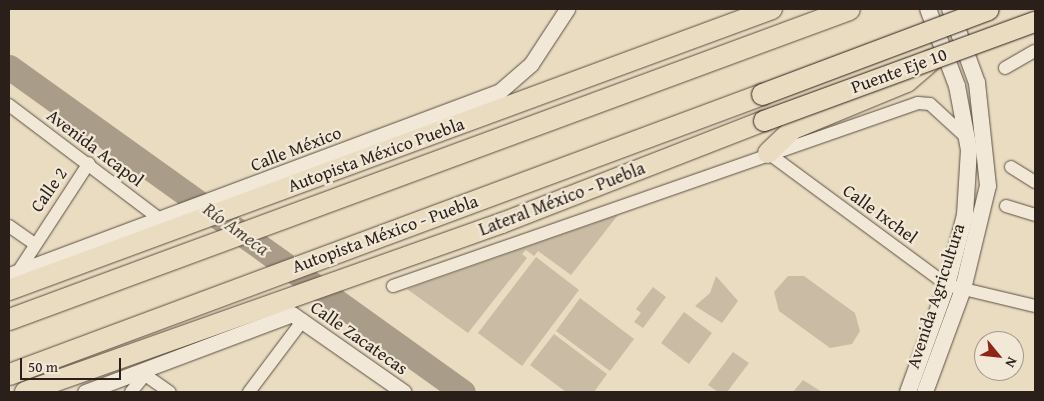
<!DOCTYPE html>
<html>
<head>
<meta charset="utf-8">
<style>
	body { margin:0 }
	#map { position:relative; width:1044px; height:401px; overflow:hidden; background:#eadcc1; font-family:"Gentium Book Plus",serif }
	div>[style] { position:absolute }
	.green>* { inset:0; background:#cabca4 }
	.river>* { height:25px; margin:-12.5px; padding:0 12.5px; transform-origin:12.5px; border-radius:12.5px; background:#a99c88 }
	.roads { filter:drop-shadow(0 0 1px #5b4e43) drop-shadow(0 0 1px #5b4e43) }
	.minor>* { height:12px; margin:-6px; padding:0 6px; transform-origin:6px; border-radius:6px; background:#f1e8d7 }
	.tertiary>* { height:15px; margin:-7.5px; padding:0 7.5px; transform-origin:7.5px; border-radius:7.5px; background:#f1e8d7 }
	.secondary>* { height:16px; margin:-8px; padding:0 8px; transform-origin:8px; border-radius:8px; background:#f1e8d7 }
	.trunk>* { height:20px; margin:-10px; padding:0 10px; transform-origin:10px; border-radius:10px; background:#eadcc1 }
	.motorway>* { height:21px; margin:-10.5px; padding:0 10.5px; transform-origin:10.5px; border-radius:10.5px; background:#eadcc1 }
	.bridges { filter:drop-shadow(0 0 1px #2b1f19) drop-shadow(0 0 1px #2b1f19) }
	.trunk-bridge>* { height:20px; margin:-10px; padding:0 10px; transform-origin:10px; border-radius:10px; background:#eadcc1 }
	.motorway-bridge>* { height:21px; margin:-10.5px; padding:0 10.5px; transform-origin:10.5px; border-radius:10.5px; background:#eadcc1 }
	span { translate:-50% -50%; white-space:nowrap; text-align:center; line-height:1.15; -webkit-text-stroke:4.5px #f1e8d7; paint-order:stroke }
	.street-label { font-size:18px; color:#2b1f19 }
	.water-label { font-size:19px; color:#574b40; font-style:italic }
	.frame { position:absolute; inset:0; border:10px solid #2b1f19; pointer-events:none }
	.north { position:absolute; left:974px; top:331px; width:50px; height:50px; box-sizing:border-box; background:#f1e8d7; border:1px solid #a2988b; border-radius:50%; rotate:118deg; font-size:14px; font-weight:700; line-height:20px; text-align:center; color:#2b1f19 }
	.north::after { content:''; display:block; margin:auto; width:18px; height:22px; background:#8f2418; clip-path:polygon(50% 0,100% 100%,50% 72%,0 100%) }
	.scale { position:absolute; left:20px; top:358px; width:101px; height:22px; box-sizing:border-box; border:2px solid #2b1f19; border-top:0; padding-left:6px; font-size:15px; line-height:18px; white-space:nowrap; color:#2b1f19; -webkit-text-stroke:4px #f1e8d7; paint-order:stroke }
</style>
</head>
<body>
<div id="map">
	<div class="green">
		<i style="clip-path:polygon(618px 215px,571px 275px,538px 251px,534px 256px,526px 250px,522px 254px,527px 258px,468px 333px,407px 289px)"></i>
		<i style="clip-path:polygon(536px 257px,579px 290px,522px 366px,478px 333px)"></i>
		<i style="clip-path:polygon(716px 276px,738px 301px,722px 323px,695px 306px,710px 293px)"></i>
		<i style="clip-path:polygon(788px 276px,804px 276px,855px 313px,860px 331px,852px 344px,830px 348px,779px 311px,774px 292px)"></i>
		<i style="clip-path:polygon(653px 287px,666px 297px,643px 328px,634px 322px,641px 313px,636px 309px)"></i>
		<i style="clip-path:polygon(580px 298px,634px 339px,610px 371px,556px 331px)"></i>
		<i style="clip-path:polygon(684px 312px,712px 333px,689px 364px,661px 343px)"></i>
		<i style="clip-path:polygon(554px 334px,607px 374px,594px 392px,566px 392px,530px 365px)"></i>
		<i style="clip-path:polygon(733px 352px,749px 363px,727px 392px,718px 392px,708px 385px)"></i>
		<i style="clip-path:polygon(803px 380px,822px 392px,793px 392px)"></i>
	</div>
	<div class="river">
		<i style="left:9px;top:67px;width:558px;rotate:35.6deg"></i>
	</div>
	<div class="roads">
		<div class="minor">
			<i style="left:1005px;top:68px;width:34px;rotate:-30deg"></i>
			<i style="left:9px;top:105px;width:189px;rotate:37.1deg"></i>
			<i style="left:768px;top:153px;width:222px;rotate:36.4deg"></i>
			<i style="left:947px;top:285px;width:90px;rotate:13.4deg"></i>
			<i style="left:1011px;top:167px;width:28px;rotate:32deg"></i>
			<i style="left:1006px;top:206px;width:30px;rotate:17deg"></i>
			<i style="left:9px;top:226px;width:29px;rotate:35deg"></i>
			<i style="left:14px;top:278px;width:137px;rotate:-56.9deg"></i>
			<i style="left:393px;top:286px;width:556px;rotate:-19.22deg"></i>
			<i style="left:918px;top:103px;width:12px;rotate:5deg"></i>
			<i style="left:930px;top:104px;width:52px;rotate:42.6deg"></i>
			<i style="left:141px;top:372px;width:35px;rotate:35deg"></i>
			<i style="left:131px;top:392px;width:22px;rotate:-51deg"></i>
			<i style="left:249px;top:392px;width:90px;rotate:-53.1deg"></i>
		</div>
		<div class="tertiary">
			<i style="left:9px;top:275px;width:524px;rotate:-20.54deg"></i>
			<i style="left:500px;top:91px;width:41px;rotate:-41.1deg"></i>
			<i style="left:531px;top:64px;width:66px;rotate:-56.8deg"></i>
			<i style="left:85px;top:392px;width:221px;rotate:-20.6deg"></i>
			<i style="left:292px;top:314px;width:136px;rotate:34.9deg"></i>
		</div>
		<div class="secondary">
			<i style="left:908px;top:392px;width:114px;rotate:-70deg"></i>
			<i style="left:947px;top:285px;width:72px;rotate:-75.6deg"></i>
			<i style="left:965px;top:215px;width:65px;rotate:-86.5deg"></i>
			<i style="left:969px;top:150px;width:65px;rotate:-100.6deg"></i>
			<i style="left:957px;top:86px;width:82px;rotate:-110.6deg"></i>
			<i style="left:925px;top:392px;width:110px;rotate:-69.7deg"></i>
			<i style="left:963px;top:289px;width:106px;rotate:-76.4deg"></i>
			<i style="left:988px;top:186px;width:104px;rotate:-96.1deg"></i>
			<i style="left:977px;top:83px;width:79px;rotate:-110deg"></i>
		</div>
		<div class="trunk">
			<i style="left:768px;top:153px;width:35px;rotate:-44deg"></i>
			<i style="left:793px;top:129px;width:123px;rotate:-22.4deg"></i>
			<i style="left:907px;top:82px;width:33px;rotate:-41deg"></i>
			<i style="left:9px;top:290px;width:813px;rotate:-20.22deg"></i>
			<i style="left:25px;top:392px;width:506px;rotate:-19.51deg"></i>
			<i style="left:502px;top:223px;width:281px;rotate:-21.3deg"></i>
		</div>
		<div class="motorway">
			<i style="left:9px;top:319px;width:895px;rotate:-20.26deg"></i>
			<i style="left:9px;top:374px;width:803px;rotate:-20.4deg"></i>
		</div>
	</div>
	<div class="bridges">
		<div class="trunk-bridge">
			<i style="left:764px;top:121px;width:289px;rotate:-20.1deg"></i>
		</div>
		<div class="motorway-bridge">
			<i style="left:762px;top:94px;width:241px;rotate:-20.6deg"></i>
		</div>
	</div>
	<div class="street-label">
		<span style="left:899px;top:71px;rotate:-20deg">Puente Eje 10</span>
		<span style="left:95px;top:148px;rotate:37deg">Avenida Acapol</span>
		<span style="left:296px;top:149px;rotate:-21deg">Calle México</span>
		<span style="left:376px;top:155px;rotate:-20deg">Autopista México Puebla</span>
		<span style="left:49px;top:190px;rotate:-55deg">Calle 2</span>
		<span style="left:562px;top:199px;rotate:-21deg">Lateral México - Puebla</span>
		<span style="left:880px;top:214px;rotate:36deg">Calle Ixchel</span>
		<span style="left:385px;top:234px;rotate:-20deg">Autopista México - Puebla</span>
		<span style="left:936px;top:296px;rotate:-72deg">Avenida Agricultura</span>
		<span style="left:359px;top:338px;rotate:35deg">Calle Zacatecas</span>
	</div>
	<div class="water-label">
		<span style="left:236px;top:229px;rotate:36deg">Río Ameca</span>
	</div>
	<div class="frame"></div>
	<div class="north">N</div>
	<div class="scale">50 m</div>
</div>
</body>
</html>
